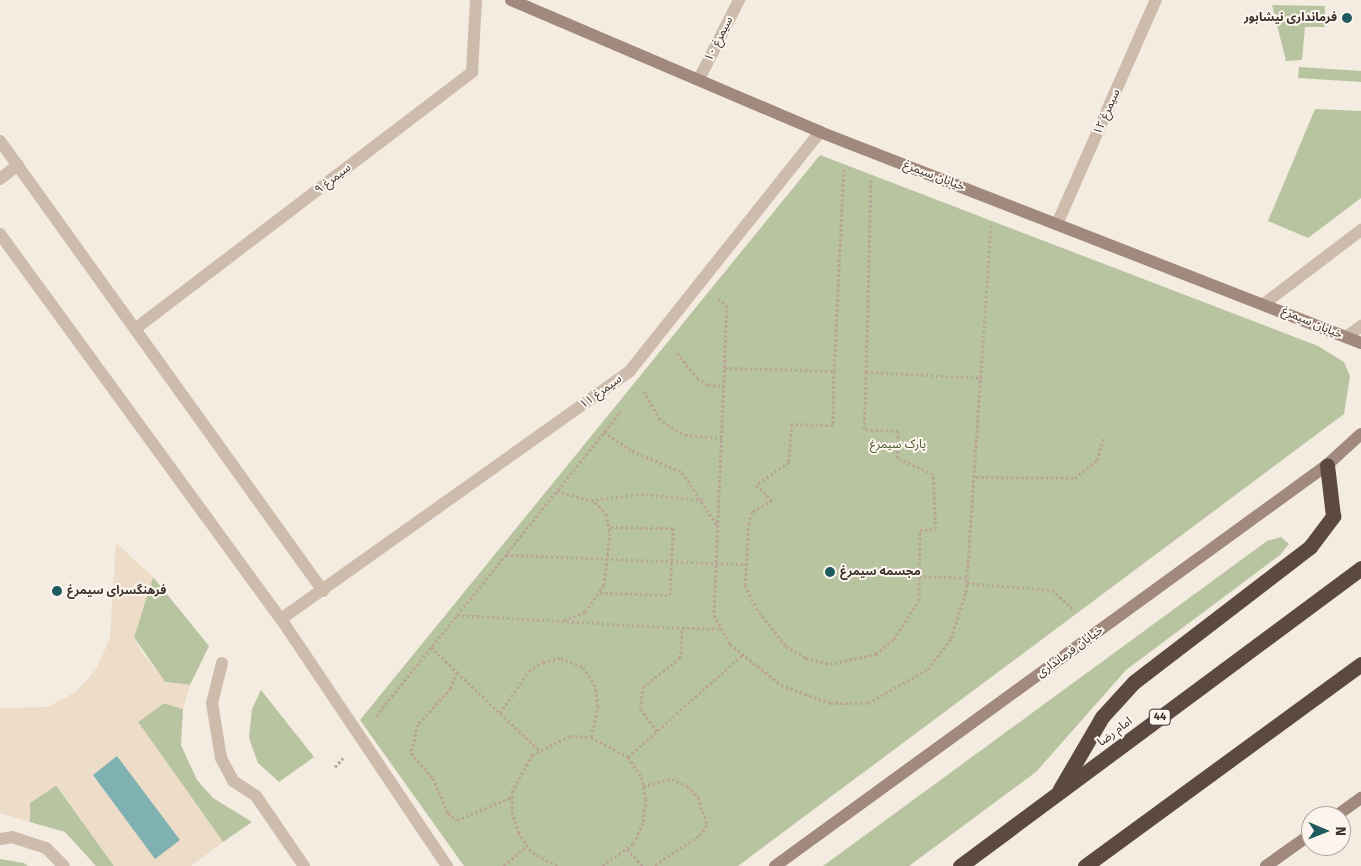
<!DOCTYPE html>
<html>
<head>
<meta charset="utf-8">
<style>
	body { margin:0 }
	#map { position:relative; width:1361px; height:866px; overflow:hidden; background:#f4ebe1; font-family:"Fira Sans","Noto Sans Arabic",sans-serif }
	div>[style] { position:absolute }
	.green>* { inset:0; background:#b8c4a0 }
	.plaza>* { inset:0; background:#ecdcc8 }
	.water>* { inset:0; background:#7fb0b2 }
	.path>* { height:3px; margin-top:-1.5px; transform-origin:0; background:repeating-linear-gradient(90deg,#b9a596 0 2.5px,transparent 0 5px) }
	.lane>* { height:12px; margin:-6px; padding:0 6px; transform-origin:6px; border-radius:6px; background:#cdbbac }
	.street>* { height:12px; margin:-6px; padding:0 6px; transform-origin:6px; border-radius:6px; background:#cdbbac }
	.secondary>* { height:12px; margin:-6px; padding:0 6px; transform-origin:6px; border-radius:6px; background:#a18a7d }
	.highway>* { height:15px; margin:-7.5px; padding:0 7.5px; transform-origin:7.5px; border-radius:7.5px; background:#5c4a42 }
	.dots>* { width:14px; height:14px; translate:-50% -50%; box-sizing:border-box; border:2px solid #fbf5ee; border-radius:50% }
	span { translate:-50% -50%; white-space:nowrap; text-align:center; line-height:1.15; -webkit-text-stroke:4px #fbf5ee; paint-order:stroke }
	.shield-label span { padding:1px 4px; background:#fbf5ee; border:1px solid; border-radius:4px; -webkit-text-stroke-width:0 }
	.shield-label { font-size:11px; color:#3b302b; font-weight:700 }
	.poi-label { font-size:12px; color:#3b302b; font-weight:700 }
	.right { translate:-100% -50%; text-align:right }
	.left { translate:0 -50%; text-align:left }
	.street-label { font-size:12px; color:#3b302b }
	.park-label { font-size:12px; color:#4a5a2e }
	.north { position:absolute; left:1301px; top:806px; width:50px; height:50px; box-sizing:border-box; background:#fbf5ee; border:1px solid #aea6a0; border-radius:50%; rotate:91deg; font-size:14px; font-weight:700; line-height:20px; text-align:center; color:#3b302b }
	.north::after { content:''; display:block; margin:auto; width:18px; height:22px; background:#1f5a5e; clip-path:polygon(50% 0,100% 100%,50% 72%,0 100%) }
</style>
</head>
<body>
<div id="map">
	<div class="green">
		<i style="clip-path:polygon(1272px 5px,1325px 6px,1325px 27px,1305px 27px,1302px 60px,1286px 61px)"></i>
		<i style="clip-path:polygon(1299px 67px,1361px 71px,1361px 82px,1298px 78px)"></i>
		<i style="clip-path:polygon(1315px 109px,1361px 111px,1361px 198px,1308px 238px,1268px 221px)"></i>
		<i style="clip-path:polygon(820px 155px,1318px 346px,1344px 362px,1350px 376px,1344px 414px,738px 866px,464px 866px,360px 720px)"></i>
		<i style="clip-path:polygon(1281px 537px,1289px 544px,1280px 555px,1126px 670px,1036px 772px,909px 866px,823px 866px,1267px 541px)"></i>
		<i style="clip-path:polygon(153px 577px,209px 646px,190px 685px,165px 682px,134px 637px)"></i>
		<i style="clip-path:polygon(261px 690px,314px 757px,279px 782px,258px 763px,249px 738px,252px 709px)"></i>
		<i style="clip-path:polygon(164px 703px,183px 709px,181px 745px,197px 780px,213px 798px,252px 822px,223px 842px,138px 722px)"></i>
		<i style="clip-path:polygon(56px 785px,114px 866px,96px 866px,65px 832px,30px 822px,29px 803px)"></i>
		<i style="clip-path:polygon(0 859px,24px 863px,28px 866px,0 866px)"></i>
	</div>
	<div class="plaza">
		<i style="clip-path:polygon(evenodd,116px 543px,153px 577px,134px 637px,141px 651px,165px 682px,190px 685px,183px 709px,164px 703px,138px 722px,223px 842px,191px 866px,114px 866px,57px 785px,30px 803px,30px 822px,0 813px,0 708px,48px 707px,76px 692px,97px 668px,110px 638px,116px 543px,117px 756px,118px 756px,155px 858px,93px 775px,117px 756px)"></i>
	</div>
	<div class="water">
		<i style="clip-path:polygon(117px 756px,180px 840px,155px 859px,93px 775px)"></i>
	</div>
	<div class="path">
		<i style="left:718px;top:299px;width:11px;rotate:34deg"></i>
		<i style="left:727px;top:305px;width:310px;rotate:92.4deg"></i>
		<i style="left:714px;top:615px;width:33px;rotate:61deg"></i>
		<i style="left:730px;top:644px;width:65px;rotate:38.8deg"></i>
		<i style="left:781px;top:685px;width:52px;rotate:20.2deg"></i>
		<i style="left:830px;top:703px;width:38px"></i>
		<i style="left:868px;top:703px;width:69px;rotate:-29.5deg"></i>
		<i style="left:928px;top:669px;width:39px;rotate:-53deg"></i>
		<i style="left:951px;top:638px;width:48px;rotate:-71.9deg"></i>
		<i style="left:966px;top:592px;width:367px;rotate:-86.1deg"></i>
		<i style="left:677px;top:353px;width:32px;rotate:51deg"></i>
		<i style="left:697px;top:378px;width:13px;rotate:32deg"></i>
		<i style="left:708px;top:385px;width:16px;rotate:4deg"></i>
		<i style="left:725px;top:368px;width:109px;rotate:1.6deg"></i>
		<i style="left:834px;top:371px;width:54px;rotate:91.1deg"></i>
		<i style="left:833px;top:425px;width:41px;rotate:-178.6deg"></i>
		<i style="left:792px;top:424px;width:38px;rotate:95deg"></i>
		<i style="left:789px;top:462px;width:40px;rotate:145.1deg"></i>
		<i style="left:756px;top:485px;width:22px;rotate:43deg"></i>
		<i style="left:772px;top:500px;width:23px;rotate:149deg"></i>
		<i style="left:752px;top:512px;width:11px;rotate:105deg"></i>
		<i style="left:749px;top:523px;width:62px;rotate:93.7deg"></i>
		<i style="left:745px;top:585px;width:25px;rotate:64deg"></i>
		<i style="left:756px;top:608px;width:48px;rotate:51.7deg"></i>
		<i style="left:786px;top:646px;width:23px;rotate:31deg"></i>
		<i style="left:806px;top:658px;width:25px;rotate:14deg"></i>
		<i style="left:830px;top:664px;width:47px;rotate:-12.3deg"></i>
		<i style="left:876px;top:654px;width:23px;rotate:-40deg"></i>
		<i style="left:894px;top:639px;width:46px;rotate:-57.3deg"></i>
		<i style="left:919px;top:600px;width:70px;rotate:-89.2deg"></i>
		<i style="left:920px;top:530px;width:16px;rotate:-4deg"></i>
		<i style="left:936px;top:529px;width:55px;rotate:-93.1deg"></i>
		<i style="left:933px;top:474px;width:39px;rotate:-156deg"></i>
		<i style="left:897px;top:458px;width:27px;rotate:-88deg"></i>
		<i style="left:898px;top:431px;width:34px;rotate:-177deg"></i>
		<i style="left:864px;top:429px;width:57px;rotate:-88deg"></i>
		<i style="left:866px;top:372px;width:116px;rotate:3deg"></i>
		<i style="left:834px;top:371px;width:202px;rotate:-87.2deg"></i>
		<i style="left:866px;top:372px;width:192px;rotate:-88.5deg"></i>
		<i style="left:644px;top:391px;width:31px;rotate:61deg"></i>
		<i style="left:659px;top:418px;width:15px;rotate:37deg"></i>
		<i style="left:671px;top:427px;width:16px;rotate:30deg"></i>
		<i style="left:685px;top:435px;width:37px;rotate:5deg"></i>
		<i style="left:604px;top:432px;width:34px;rotate:34deg"></i>
		<i style="left:632px;top:451px;width:54px;rotate:22.8deg"></i>
		<i style="left:682px;top:472px;width:64px;rotate:56.6deg"></i>
		<i style="left:976px;top:477px;width:99px;rotate:0.6deg"></i>
		<i style="left:1075px;top:478px;width:28px;rotate:-39deg"></i>
		<i style="left:1097px;top:460px;width:24px;rotate:-73deg"></i>
		<i style="left:557px;top:491px;width:40px;rotate:16deg"></i>
		<i style="left:595px;top:502px;width:16px;rotate:47deg"></i>
		<i style="left:606px;top:514px;width:19px;rotate:78deg"></i>
		<i style="left:610px;top:533px;width:52px;rotate:96.6deg"></i>
		<i style="left:604px;top:585px;width:33px;rotate:125deg"></i>
		<i style="left:585px;top:612px;width:22px;rotate:159deg"></i>
		<i style="left:591px;top:500px;width:50px;rotate:-6.8deg"></i>
		<i style="left:641px;top:494px;width:62px;rotate:5.5deg"></i>
		<i style="left:506px;top:555px;width:239px;rotate:2.2deg"></i>
		<i style="left:919px;top:576px;width:49px;rotate:2.3deg"></i>
		<i style="left:967px;top:583px;width:85px;rotate:4.7deg"></i>
		<i style="left:1052px;top:590px;width:30px;rotate:42deg"></i>
		<i style="left:600px;top:593px;width:70px;rotate:1.6deg"></i>
		<i style="left:670px;top:595px;width:67px;rotate:-87.4deg"></i>
		<i style="left:673px;top:528px;width:64px;rotate:-179.1deg"></i>
		<i style="left:457px;top:615px;width:225px;rotate:3.3deg"></i>
		<i style="left:431px;top:647px;width:36px;rotate:44deg"></i>
		<i style="left:457px;top:672px;width:17px;rotate:111deg"></i>
		<i style="left:451px;top:688px;width:49px;rotate:132.5deg"></i>
		<i style="left:418px;top:724px;width:30px;rotate:104deg"></i>
		<i style="left:411px;top:753px;width:33px;rotate:49deg"></i>
		<i style="left:433px;top:778px;width:38px;rotate:67deg"></i>
		<i style="left:448px;top:813px;width:11px;rotate:38deg"></i>
		<i style="left:457px;top:820px;width:60px;rotate:-22.7deg"></i>
		<i style="left:457px;top:672px;width:113px;rotate:43.6deg"></i>
		<i style="left:500px;top:713px;width:51px;rotate:-55.4deg"></i>
		<i style="left:529px;top:671px;width:17px;rotate:-33deg"></i>
		<i style="left:543px;top:662px;width:18px;rotate:-13deg"></i>
		<i style="left:561px;top:658px;width:24px;rotate:22deg"></i>
		<i style="left:583px;top:667px;width:20px;rotate:57deg"></i>
		<i style="left:594px;top:684px;width:21px;rotate:79deg"></i>
		<i style="left:598px;top:705px;width:33px;rotate:102deg"></i>
		<i style="left:376px;top:716px;width:391px;rotate:-51.2deg"></i>
		<i style="left:657px;top:731px;width:29px;rotate:-126deg"></i>
		<i style="left:640px;top:708px;width:21px;rotate:-82deg"></i>
		<i style="left:643px;top:687px;width:47px;rotate:-38.1deg"></i>
		<i style="left:680px;top:658px;width:30px;rotate:-86deg"></i>
		<i style="left:682px;top:628px;width:40px;rotate:1.4deg"></i>
		<i style="left:628px;top:757px;width:153px;rotate:-41.8deg"></i>
		<i style="left:335px;top:767px;width:12px;rotate:-48deg"></i>
		<i style="left:643px;top:786px;width:30px;rotate:-14deg"></i>
		<i style="left:672px;top:779px;width:17px;rotate:25deg"></i>
		<i style="left:687px;top:786px;width:16px;rotate:45deg"></i>
		<i style="left:698px;top:797px;width:29px;rotate:72deg"></i>
		<i style="left:707px;top:825px;width:14px;rotate:126deg"></i>
		<i style="left:699px;top:836px;width:55px;rotate:146.9deg"></i>
		<i style="left:627px;top:849px;width:23px;rotate:47deg"></i>
		<i style="left:504px;top:866px;width:31px;rotate:-42deg"></i>
		<i style="left:557px;top:866px;width:30px;rotate:-150deg"></i>
		<i style="left:531px;top:851px;width:22px;rotate:-124deg"></i>
		<i style="left:519px;top:833px;width:21px;rotate:-109deg"></i>
		<i style="left:512px;top:813px;width:21px;rotate:-90deg"></i>
		<i style="left:512px;top:792px;width:42px;rotate:-61.6deg"></i>
		<i style="left:532px;top:755px;width:42px;rotate:-26.6deg"></i>
		<i style="left:570px;top:736px;width:21px;rotate:3deg"></i>
		<i style="left:591px;top:737px;width:42px;rotate:28.4deg"></i>
		<i style="left:628px;top:757px;width:24px;rotate:57deg"></i>
		<i style="left:641px;top:777px;width:23px;rotate:77deg"></i>
		<i style="left:646px;top:799px;width:24px;rotate:97deg"></i>
		<i style="left:643px;top:823px;width:23px;rotate:115deg"></i>
		<i style="left:633px;top:844px;width:39px;rotate:145deg"></i>
	</div>
	<div class="lane">
		<i style="left:1265px;top:303px;width:121px;rotate:-37.2deg"></i>
		<i style="left:1346px;top:337px;width:19px;rotate:-36deg"></i>
		<i style="left:222px;top:663px;width:41px;rotate:104deg"></i>
		<i style="left:212px;top:703px;width:56px;rotate:80.7deg"></i>
		<i style="left:221px;top:758px;width:26px;rotate:62deg"></i>
		<i style="left:233px;top:781px;width:27px;rotate:33deg"></i>
		<i style="left:256px;top:796px;width:85px;rotate:55.6deg"></i>
		<i style="left:0;top:839px;width:12px;rotate:-9deg"></i>
		<i style="left:12px;top:837px;width:36px;rotate:18deg"></i>
		<i style="left:46px;top:848px;width:25px;rotate:45deg"></i>
	</div>
	<div class="street">
		<i style="left:699px;top:79px;width:89px;rotate:-63.1deg"></i>
		<i style="left:0;top:141px;width:554px;rotate:54.33deg"></i>
		<i style="left:0;top:179px;width:23px;rotate:-38deg"></i>
		<i style="left:1057px;top:224px;width:245px;rotate:-66.2deg"></i>
		<i style="left:0;top:234px;width:477px;rotate:53.9deg"></i>
		<i style="left:281px;top:619px;width:298px;rotate:56.1deg"></i>
		<i style="left:135px;top:329px;width:424px;rotate:-37.3deg"></i>
		<i style="left:472px;top:72px;width:72px;rotate:-86.8deg"></i>
		<i style="left:281px;top:619px;width:427px;rotate:-35.4deg"></i>
		<i style="left:629px;top:372px;width:307px;rotate:-51.5deg"></i>
	</div>
	<div class="secondary">
		<i style="left:511px;top:0;width:336px;rotate:23.1deg"></i>
		<i style="left:820px;top:132px;width:581px;rotate:21.31deg"></i>
		<i style="left:1336px;top:816px;width:31px;rotate:-36deg"></i>
		<i style="left:775px;top:866px;width:682px;rotate:-36deg"></i>
		<i style="left:1327px;top:465px;width:46px;rotate:-42.4deg"></i>
		<i style="left:1266px;top:866px;width:55px;rotate:-35.4deg"></i>
	</div>
	<div class="highway">
		<i style="left:1060px;top:789px;width:83px;rotate:-59.7deg"></i>
		<i style="left:1102px;top:717px;width:47px;rotate:-47.6deg"></i>
		<i style="left:1134px;top:682px;width:222px;rotate:-37.5deg"></i>
		<i style="left:1310px;top:547px;width:39px;rotate:-53deg"></i>
		<i style="left:1333px;top:516px;width:51px;rotate:-96.7deg"></i>
		<i style="left:960px;top:866px;width:500px;rotate:-36.6deg"></i>
		<i style="left:1085px;top:866px;width:342px;rotate:-36.2deg"></i>
	</div>
	<div class="dots">
		<i style="left:1347px;top:18px;background:#1f5a5e"></i>
		<i style="left:830px;top:572px;background:#1f5a5e"></i>
		<i style="left:57px;top:591px;background:#1f5a5e"></i>
	</div>
	<div class="shield-label">
		<span style="left:1160px;top:717px">44</span>
	</div>
	<div class="poi-label">
		<span class="right" style="left:1337px;top:18px">فرمانداری نیشابور</span>
		<span class="left" style="left:840px;top:572px">مجسمه سیمرغ</span>
		<span class="left" style="left:67px;top:591px">فرهنگسرای سیمرغ</span>
	</div>
	<div class="street-label">
		<span style="left:719px;top:39px;rotate:-63deg">سیمرغ ۱۰</span>
		<span style="left:1107px;top:112px;rotate:-66deg">سیمرغ ۱۲</span>
		<span style="left:934px;top:176px;rotate:21deg">خیابان سیمرغ</span>
		<span style="left:333px;top:179px;rotate:-38deg">سیمرغ ۹</span>
		<span style="left:1312px;top:323px;rotate:23deg">خیابان سیمرغ</span>
		<span style="left:601px;top:392px;rotate:-36deg">سیمرغ ۱۱</span>
		<span style="left:1070px;top:652px;rotate:-36deg">خیابان فرمانداری</span>
		<span style="left:1115px;top:732px;rotate:-37deg">امام رضا</span>
	</div>
	<div class="park-label">
		<span style="left:898px;top:445px">پارک سیمرغ</span>
	</div>
	<div class="north">N</div>
</div>
</body>
</html>
